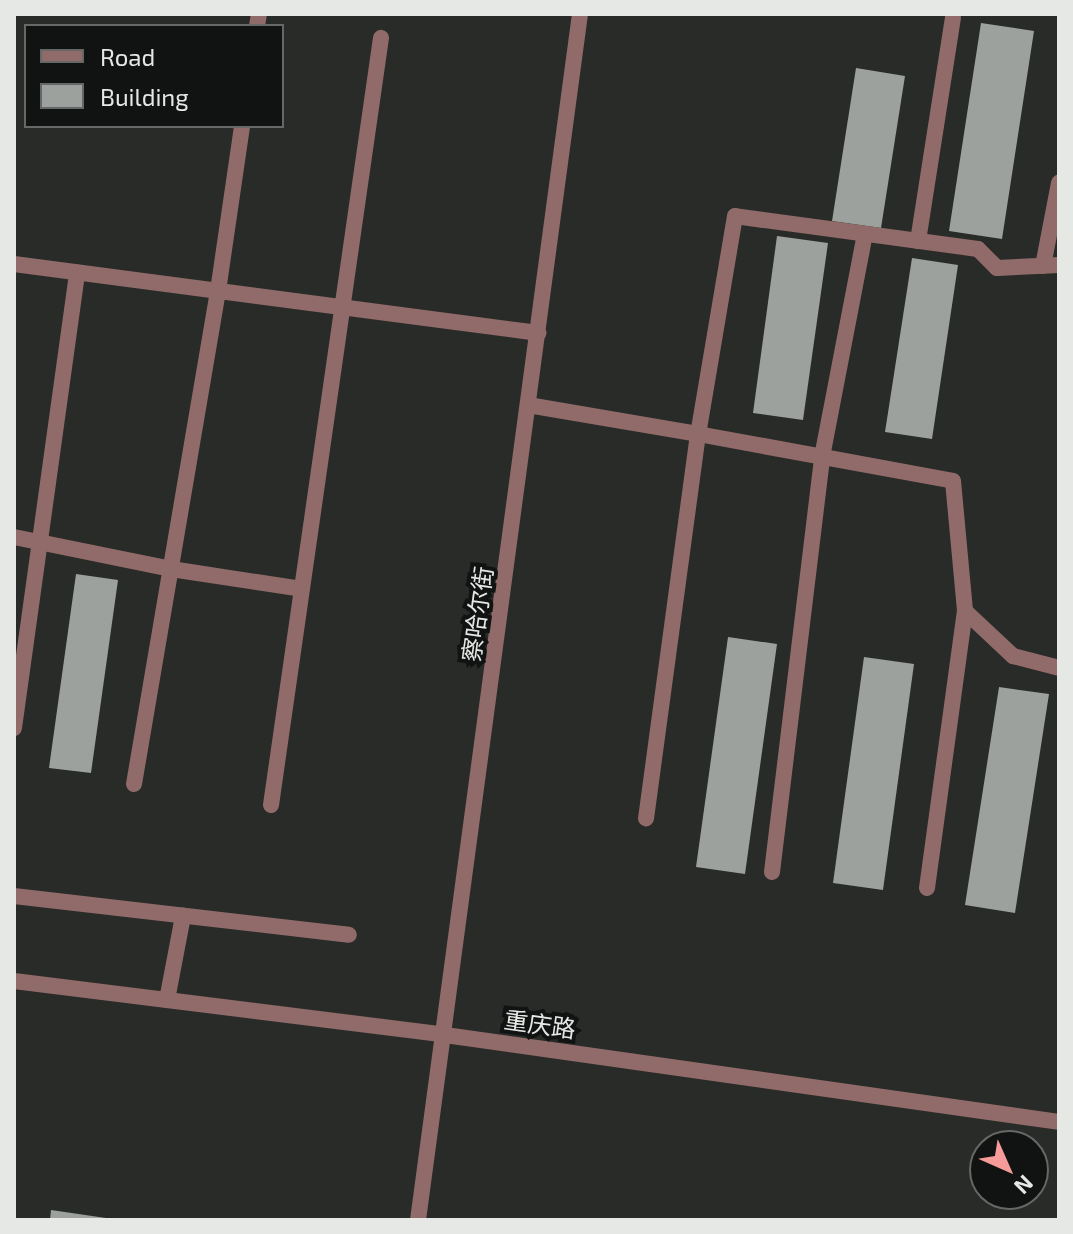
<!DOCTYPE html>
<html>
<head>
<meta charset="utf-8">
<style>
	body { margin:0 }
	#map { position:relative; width:1073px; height:1234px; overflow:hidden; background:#282b28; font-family:"Exo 2","Noto Sans SC",sans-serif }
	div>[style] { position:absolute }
	.building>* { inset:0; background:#9da19d }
	.minor>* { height:16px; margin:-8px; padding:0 8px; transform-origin:8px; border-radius:8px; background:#916b6a }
	.tertiary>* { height:16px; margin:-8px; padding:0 8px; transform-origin:8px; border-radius:8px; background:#916b6a }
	span { translate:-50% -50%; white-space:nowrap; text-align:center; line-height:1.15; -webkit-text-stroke:8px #111312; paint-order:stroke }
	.street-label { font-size:24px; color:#e6e8e6 }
	.frame { position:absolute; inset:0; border:16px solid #e6e8e6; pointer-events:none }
	.legend { position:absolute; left:24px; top:24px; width:260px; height:104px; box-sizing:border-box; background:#111312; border:2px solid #666867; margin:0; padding:10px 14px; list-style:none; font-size:24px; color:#e6e8e6 }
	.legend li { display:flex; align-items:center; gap:16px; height:40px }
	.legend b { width:40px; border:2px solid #666867 }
	.north { position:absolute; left:969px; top:1130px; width:80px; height:80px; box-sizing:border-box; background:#111312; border:2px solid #666867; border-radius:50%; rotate:135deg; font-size:22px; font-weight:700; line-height:32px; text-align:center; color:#e6e8e6 }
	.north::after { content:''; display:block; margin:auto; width:28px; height:36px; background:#f59b99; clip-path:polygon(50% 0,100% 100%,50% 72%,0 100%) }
</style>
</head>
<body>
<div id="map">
	<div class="building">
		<i style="clip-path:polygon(981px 23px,1034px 31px,1002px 239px,949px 231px)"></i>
		<i style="clip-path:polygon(856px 68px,905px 76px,881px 228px,832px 221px)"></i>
		<i style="clip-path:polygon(777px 236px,828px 243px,803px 420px,753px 413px)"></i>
		<i style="clip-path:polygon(912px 258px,958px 265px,932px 439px,885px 432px)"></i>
		<i style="clip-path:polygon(76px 574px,118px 580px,91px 773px,49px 768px)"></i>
		<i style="clip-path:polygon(728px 637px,777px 644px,745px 874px,696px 867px)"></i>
		<i style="clip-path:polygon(864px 657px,914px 664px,883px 890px,833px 883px)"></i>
		<i style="clip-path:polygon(999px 687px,1049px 694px,1015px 913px,965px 905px)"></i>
		<i style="clip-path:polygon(51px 1210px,106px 1218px,106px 1220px,50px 1220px)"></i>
	</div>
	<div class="minor">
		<i style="left:257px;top:26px;width:12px;rotate:-81deg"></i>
		<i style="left:918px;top:241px;width:226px;rotate:-81.1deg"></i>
		<i style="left:14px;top:264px;width:529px;rotate:7.5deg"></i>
		<i style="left:1059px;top:265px;width:62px;rotate:177.2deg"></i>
		<i style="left:997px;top:268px;width:27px;rotate:-135deg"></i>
		<i style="left:978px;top:249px;width:245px;rotate:-172.3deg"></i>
		<i style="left:735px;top:216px;width:221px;rotate:99.6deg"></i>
		<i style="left:698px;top:434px;width:259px;rotate:10.4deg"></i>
		<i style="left:953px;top:481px;width:131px;rotate:84.7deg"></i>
		<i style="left:965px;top:611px;width:66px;rotate:43.2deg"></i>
		<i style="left:1013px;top:656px;width:48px;rotate:14.6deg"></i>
		<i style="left:1043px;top:266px;width:85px;rotate:-79.1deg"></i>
		<i style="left:528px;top:405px;width:172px;rotate:9.7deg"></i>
		<i style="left:698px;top:434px;width:388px;rotate:97.7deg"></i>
		<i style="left:14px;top:537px;width:160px;rotate:11.5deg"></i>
		<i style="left:171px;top:569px;width:132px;rotate:8.7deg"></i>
		<i style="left:14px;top:728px;width:460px;rotate:-82.1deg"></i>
		<i style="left:134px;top:784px;width:500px;rotate:-80.33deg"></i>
		<i style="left:218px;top:291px;width:167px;rotate:-81.7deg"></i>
		<i style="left:271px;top:805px;width:775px;rotate:-81.84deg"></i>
		<i style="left:772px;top:872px;width:418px;rotate:-83.1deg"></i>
		<i style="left:822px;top:457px;width:227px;rotate:-79.1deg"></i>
		<i style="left:927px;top:888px;width:280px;rotate:-82.2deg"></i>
		<i style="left:14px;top:896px;width:337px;rotate:6.6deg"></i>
		<i style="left:167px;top:1000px;width:86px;rotate:-79.2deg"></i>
	</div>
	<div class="tertiary">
		<i style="left:14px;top:981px;width:434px;rotate:7.1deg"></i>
		<i style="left:445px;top:1035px;width:620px;rotate:8.06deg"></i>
		<i style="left:418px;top:1220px;width:1217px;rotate:-82.35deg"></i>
	</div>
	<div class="street-label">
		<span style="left:477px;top:614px;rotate:-82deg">察哈尔街</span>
		<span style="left:540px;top:1024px;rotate:8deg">重庆路</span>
	</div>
	<div class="frame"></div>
	<ul class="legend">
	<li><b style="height:10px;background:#916b6a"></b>Road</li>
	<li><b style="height:22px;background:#9da19d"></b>Building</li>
	</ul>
	<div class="north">N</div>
</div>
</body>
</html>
